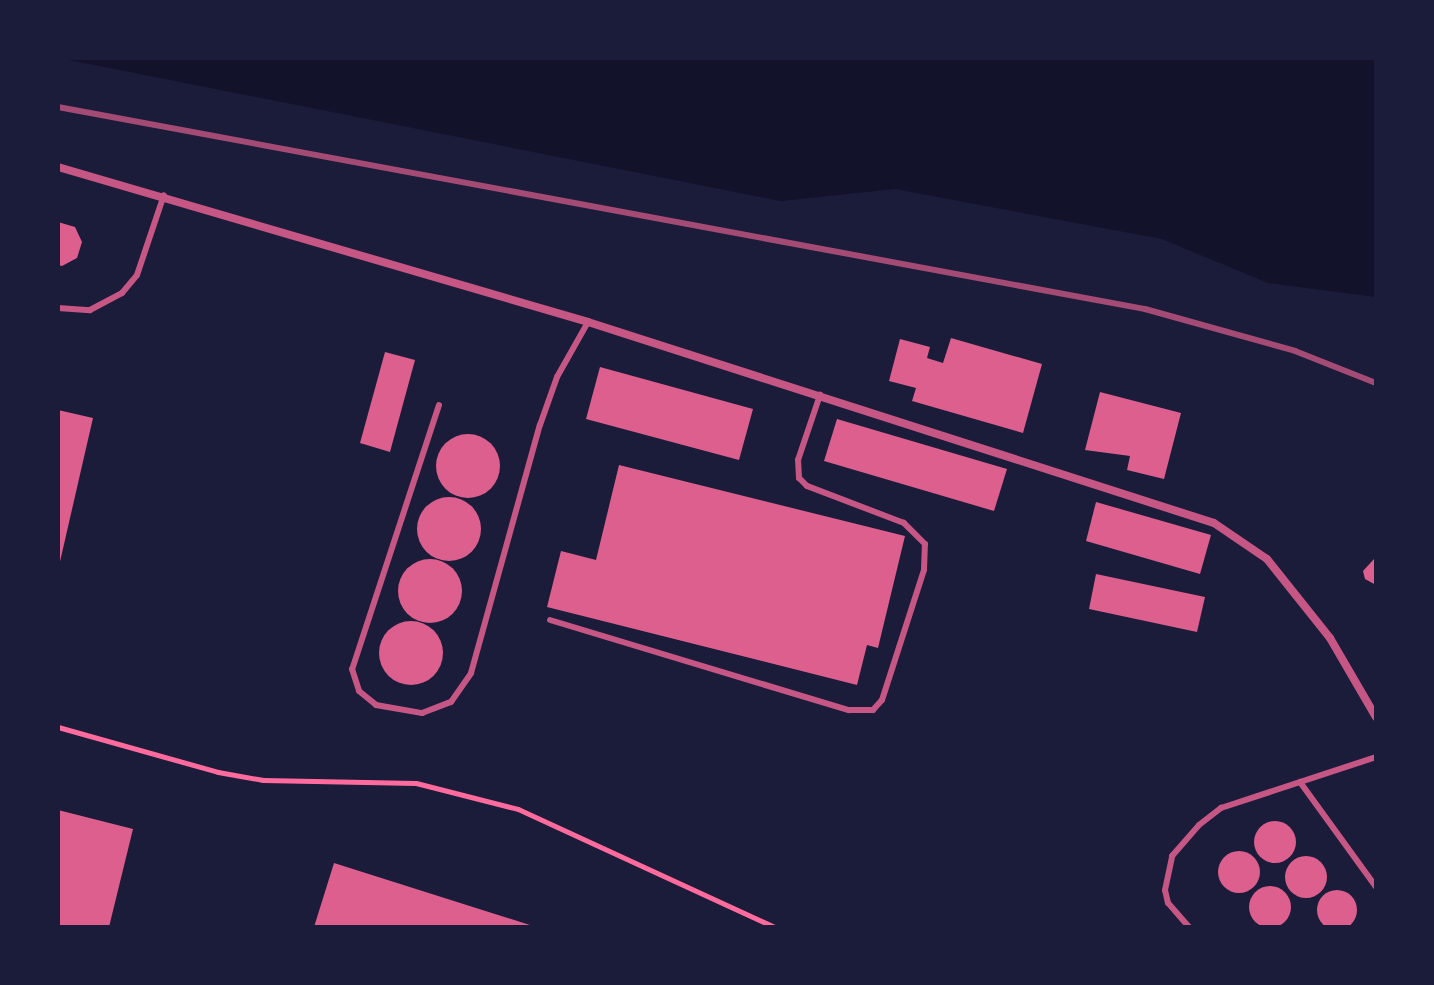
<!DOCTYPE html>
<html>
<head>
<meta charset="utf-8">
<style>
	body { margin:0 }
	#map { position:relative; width:1434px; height:985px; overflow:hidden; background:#1b1b3a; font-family:"PT Serif",serif }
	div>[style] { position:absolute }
	.water>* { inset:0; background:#12122b }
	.building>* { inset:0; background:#dd5f8e }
	.round { border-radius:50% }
	.path>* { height:5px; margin:-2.5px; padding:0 2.5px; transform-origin:2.5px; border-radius:2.5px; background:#ff6b9d }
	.service>* { height:6px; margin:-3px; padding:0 3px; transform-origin:3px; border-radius:3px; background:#c65784 }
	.minor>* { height:8px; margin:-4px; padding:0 4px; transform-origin:4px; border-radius:4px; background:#c65784 }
	.rail>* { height:6px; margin:-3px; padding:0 3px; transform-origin:3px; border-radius:3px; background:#a44b75 }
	span { translate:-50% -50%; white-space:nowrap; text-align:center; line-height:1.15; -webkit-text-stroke:6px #1b1b3a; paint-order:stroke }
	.frame { position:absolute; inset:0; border:60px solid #1b1b3a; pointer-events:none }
</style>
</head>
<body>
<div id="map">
	<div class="water">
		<i style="clip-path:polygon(59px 58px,1376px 58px,1376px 297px,1268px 283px,1162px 239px,895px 189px,781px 201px)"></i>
	</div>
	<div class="building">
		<i style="clip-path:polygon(58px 222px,75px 227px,82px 242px,77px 258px,62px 266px,58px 265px)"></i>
		<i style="clip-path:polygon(951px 338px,1042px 364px,1023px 433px,912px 401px,916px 388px,889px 381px,900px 339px,930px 347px,927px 358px,943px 363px)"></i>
		<i style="clip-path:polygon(385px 352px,415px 360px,390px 452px,360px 443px)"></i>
		<i style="clip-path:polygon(600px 367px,753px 409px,739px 460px,586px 419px)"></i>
		<i style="clip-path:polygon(1100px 392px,1181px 413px,1164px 479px,1127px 470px,1130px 456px,1085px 450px)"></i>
		<i style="clip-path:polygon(58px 410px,93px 418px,59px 566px,58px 566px)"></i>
		<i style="clip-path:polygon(837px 419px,1007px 469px,994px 511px,824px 461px)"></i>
		<i class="round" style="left:436px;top:434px;width:64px;height:64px"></i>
		<i style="clip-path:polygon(619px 465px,905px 536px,878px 648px,867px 645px,857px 685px,547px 607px,561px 551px,596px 560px)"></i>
		<i class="round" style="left:417px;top:497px;width:64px;height:64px"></i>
		<i style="clip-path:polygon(1096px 502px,1211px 535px,1200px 574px,1086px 541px)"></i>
		<i style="clip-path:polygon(1374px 559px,1376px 559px,1376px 585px,1365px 579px,1363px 571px)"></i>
		<i class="round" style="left:398px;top:559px;width:64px;height:64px"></i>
		<i style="clip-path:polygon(1096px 574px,1205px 597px,1197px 632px,1089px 609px)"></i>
		<i class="round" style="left:379px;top:621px;width:64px;height:64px"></i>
		<i style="clip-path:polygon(58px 810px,133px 829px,109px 927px,58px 927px)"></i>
		<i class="round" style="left:1254px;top:821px;width:42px;height:42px"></i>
		<i class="round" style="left:1218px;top:851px;width:42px;height:42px"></i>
		<i class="round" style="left:1285px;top:856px;width:42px;height:42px"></i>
		<i style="clip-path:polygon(334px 863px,533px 926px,533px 927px,314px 927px)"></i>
		<i class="round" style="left:1249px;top:886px;width:42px;height:42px"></i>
		<i class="round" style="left:1317px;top:890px;width:40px;height:40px"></i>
	</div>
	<div class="path">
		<i style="left:58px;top:727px;width:166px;rotate:15.7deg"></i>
		<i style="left:218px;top:772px;width:46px;rotate:10.1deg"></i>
		<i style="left:263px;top:780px;width:153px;rotate:1.1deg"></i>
		<i style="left:416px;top:783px;width:105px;rotate:14.3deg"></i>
		<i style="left:518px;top:809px;width:283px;rotate:24.7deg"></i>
	</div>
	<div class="service">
		<i style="left:58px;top:308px;width:32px;rotate:4deg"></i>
		<i style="left:90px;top:310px;width:36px;rotate:-28deg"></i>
		<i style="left:122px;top:293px;width:23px;rotate:-50deg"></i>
		<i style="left:137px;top:275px;width:84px;rotate:-71.4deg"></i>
		<i style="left:439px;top:405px;width:278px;rotate:108.2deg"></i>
		<i style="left:352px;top:669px;width:23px;rotate:72deg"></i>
		<i style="left:359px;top:691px;width:22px;rotate:39deg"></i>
		<i style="left:376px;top:705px;width:47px;rotate:9.9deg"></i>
		<i style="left:422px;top:713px;width:31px;rotate:-21deg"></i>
		<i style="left:451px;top:702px;width:35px;rotate:-55deg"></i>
		<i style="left:471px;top:673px;width:257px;rotate:-74.5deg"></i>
		<i style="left:540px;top:425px;width:51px;rotate:-70.5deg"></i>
		<i style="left:557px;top:377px;width:63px;rotate:-60.6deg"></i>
		<i style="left:550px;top:620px;width:312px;rotate:16.8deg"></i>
		<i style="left:849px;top:710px;width:24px"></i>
		<i style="left:873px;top:710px;width:13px;rotate:-48deg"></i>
		<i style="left:882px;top:700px;width:137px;rotate:-72.1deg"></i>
		<i style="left:924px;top:570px;width:26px;rotate:-88deg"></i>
		<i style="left:925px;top:544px;width:30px;rotate:-135deg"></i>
		<i style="left:904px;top:523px;width:104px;rotate:-159.1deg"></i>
		<i style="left:807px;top:486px;width:11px;rotate:-135deg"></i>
		<i style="left:799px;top:478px;width:18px;rotate:-93deg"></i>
		<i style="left:798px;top:460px;width:69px;rotate:-71.3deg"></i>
		<i style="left:1300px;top:782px;width:130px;rotate:54.1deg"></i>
		<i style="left:1189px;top:927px;width:32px;rotate:-131deg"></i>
		<i style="left:1168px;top:903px;width:13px;rotate:-103deg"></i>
		<i style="left:1165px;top:890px;width:35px;rotate:-78deg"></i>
		<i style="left:1172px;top:856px;width:41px;rotate:-48.9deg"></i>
		<i style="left:1199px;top:825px;width:28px;rotate:-38deg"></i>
		<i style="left:1221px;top:808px;width:163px;rotate:-18.2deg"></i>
	</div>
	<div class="minor">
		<i style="left:58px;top:167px;width:552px;rotate:16.3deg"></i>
		<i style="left:588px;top:322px;width:657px;rotate:17.8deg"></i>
		<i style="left:1214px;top:523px;width:64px;rotate:34.2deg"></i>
		<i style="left:1267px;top:559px;width:101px;rotate:51.4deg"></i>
		<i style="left:1330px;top:638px;width:91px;rotate:59.8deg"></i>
	</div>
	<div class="rail">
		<i style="left:58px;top:107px;width:1106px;rotate:10.53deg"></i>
		<i style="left:1145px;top:309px;width:156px;rotate:15.6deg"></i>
		<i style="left:1295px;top:351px;width:87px;rotate:21.6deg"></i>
	</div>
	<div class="frame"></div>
</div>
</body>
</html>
